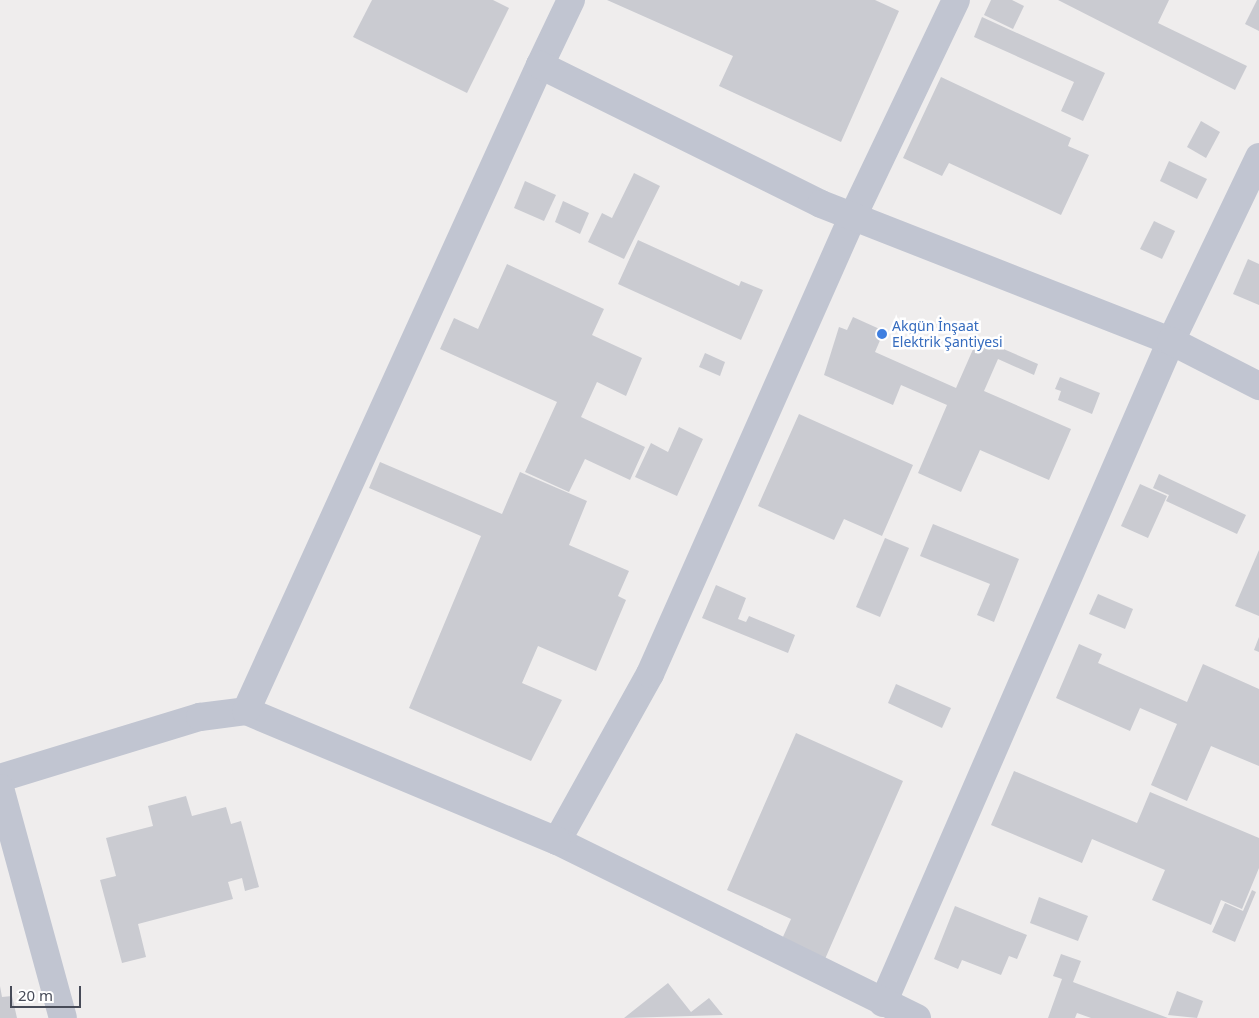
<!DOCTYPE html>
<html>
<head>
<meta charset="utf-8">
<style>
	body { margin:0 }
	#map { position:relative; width:1259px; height:1018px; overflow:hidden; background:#efeded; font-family:"Noto Sans",sans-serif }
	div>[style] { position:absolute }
	.building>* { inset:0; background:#cacbd1 }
	.minor>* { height:28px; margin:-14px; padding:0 14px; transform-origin:14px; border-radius:14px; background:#c1c5d1 }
	.dots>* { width:14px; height:14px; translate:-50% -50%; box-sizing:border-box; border:2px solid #fff; border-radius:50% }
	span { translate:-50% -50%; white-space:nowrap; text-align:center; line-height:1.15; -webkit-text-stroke:5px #fff; paint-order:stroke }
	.shop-label { font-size:14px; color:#366cbe }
	.left { translate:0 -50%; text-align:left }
	.scale { position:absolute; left:10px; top:986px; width:71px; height:22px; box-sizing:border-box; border:2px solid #474b58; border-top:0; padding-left:6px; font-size:15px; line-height:18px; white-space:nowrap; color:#474b58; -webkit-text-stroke:4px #fff; paint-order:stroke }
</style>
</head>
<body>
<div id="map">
	<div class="building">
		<i style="clip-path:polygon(372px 0,493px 0,509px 8px,467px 93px,353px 37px)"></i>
		<i style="clip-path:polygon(607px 0,875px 0,899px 11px,841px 142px,719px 86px,733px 56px)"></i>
		<i style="clip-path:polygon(991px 0,1012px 0,1024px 6px,1013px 29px,984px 15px)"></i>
		<i style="clip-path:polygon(1058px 0,1169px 0,1158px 23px,1247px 66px,1235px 90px)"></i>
		<i style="clip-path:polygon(1257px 0,1259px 0,1259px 31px,1245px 24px)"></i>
		<i style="clip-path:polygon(982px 17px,1105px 73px,1083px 121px,1061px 111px,1074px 82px,974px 37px)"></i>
		<i style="clip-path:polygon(941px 77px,1071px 138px,1068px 146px,1089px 155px,1061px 215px,949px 163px,942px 176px,903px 158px)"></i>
		<i style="clip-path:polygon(1201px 121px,1220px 132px,1206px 158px,1187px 147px)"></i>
		<i style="clip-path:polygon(1169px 161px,1207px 179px,1197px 199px,1160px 181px)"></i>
		<i style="clip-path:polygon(634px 173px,660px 186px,624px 259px,588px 242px,602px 213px,612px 218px)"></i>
		<i style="clip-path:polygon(525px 181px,556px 195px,544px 221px,514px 208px)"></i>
		<i style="clip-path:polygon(563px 201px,589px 213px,580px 234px,555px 222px)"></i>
		<i style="clip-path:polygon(1154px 221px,1175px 231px,1162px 259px,1140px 249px)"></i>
		<i style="clip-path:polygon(638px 240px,739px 286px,741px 281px,763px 290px,741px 340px,618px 284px)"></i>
		<i style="clip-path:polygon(1248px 259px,1259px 264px,1259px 305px,1233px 294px)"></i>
		<i style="clip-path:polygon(507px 264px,604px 309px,592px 335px,642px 358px,626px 396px,597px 382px,581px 417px,645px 447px,630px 480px,585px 459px,569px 492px,525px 472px,557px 402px,440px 349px,454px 318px,478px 329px)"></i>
		<i style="clip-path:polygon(853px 317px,884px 331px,875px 352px,956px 388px,978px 338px,1038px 364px,1034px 375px,998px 359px,984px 391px,1071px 429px,1049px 480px,980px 450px,961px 492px,918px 473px,947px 405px,901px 385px,893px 405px,824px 375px,839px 327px,847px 330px)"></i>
		<i style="clip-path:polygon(705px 353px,725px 362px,720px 376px,699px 367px)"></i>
		<i style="clip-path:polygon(1060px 377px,1100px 393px,1092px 414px,1058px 400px,1061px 391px,1055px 389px)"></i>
		<i style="clip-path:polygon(799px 414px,913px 465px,882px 536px,844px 519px,834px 540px,758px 506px)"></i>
		<i style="clip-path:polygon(679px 427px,703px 439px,677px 496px,635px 477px,651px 443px,668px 452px)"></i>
		<i style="clip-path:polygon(380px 462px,502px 514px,520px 472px,587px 501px,569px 545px,629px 571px,618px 596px,626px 600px,596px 671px,538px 646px,522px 683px,562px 700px,531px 761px,409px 708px,481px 536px,369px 488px)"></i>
		<i style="clip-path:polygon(1159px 474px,1246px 515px,1237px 534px,1166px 501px,1169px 495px,1153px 488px)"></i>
		<i style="clip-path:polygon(1140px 484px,1167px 496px,1148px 538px,1121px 526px)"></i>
		<i style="clip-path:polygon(933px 524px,1019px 559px,994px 622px,977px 615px,990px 584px,920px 556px)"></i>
		<i style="clip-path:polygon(885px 538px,909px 548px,880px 617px,856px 607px)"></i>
		<i style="clip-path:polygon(1259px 550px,1259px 616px,1235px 606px)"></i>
		<i style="clip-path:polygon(716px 585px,746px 598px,738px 619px,746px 622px,749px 616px,795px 635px,788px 653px,702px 618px)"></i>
		<i style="clip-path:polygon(1098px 594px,1133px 609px,1125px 629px,1089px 614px)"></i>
		<i style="clip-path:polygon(1259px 637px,1259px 652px,1254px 650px)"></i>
		<i style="clip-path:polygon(1079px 644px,1102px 654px,1098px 663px,1187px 702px,1203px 664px,1259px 689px,1259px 766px,1211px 746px,1187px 801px,1151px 785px,1177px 724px,1140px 708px,1130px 731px,1056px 698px)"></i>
		<i style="clip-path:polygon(896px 684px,951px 708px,942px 728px,888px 703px)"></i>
		<i style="clip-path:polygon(796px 733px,903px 781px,825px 959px,782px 939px,791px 919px,727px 890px)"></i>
		<i style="clip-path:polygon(1014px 771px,1137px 823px,1150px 792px,1259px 838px,1259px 868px,1242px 909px,1221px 900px,1211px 925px,1152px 900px,1165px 870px,1092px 839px,1082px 863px,991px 825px)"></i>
		<i style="clip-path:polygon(186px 796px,192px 816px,226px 807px,231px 824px,241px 821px,259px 887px,245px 891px,242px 878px,228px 882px,233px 899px,138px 924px,146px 957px,122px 963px,100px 880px,116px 876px,106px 838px,153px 826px,148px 806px)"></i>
		<i style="clip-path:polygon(1252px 890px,1256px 892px,1235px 942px,1212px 932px,1225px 903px,1243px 911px)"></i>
		<i style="clip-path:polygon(1039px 897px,1088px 916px,1078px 941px,1030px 923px)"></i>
		<i style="clip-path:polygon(955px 906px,1027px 935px,1017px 959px,1009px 956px,1001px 975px,962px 960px,958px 969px,934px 959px)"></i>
		<i style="clip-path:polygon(1061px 954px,1081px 961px,1073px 982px,1168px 1018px,1091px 1018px,1077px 1013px,1075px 1018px,1048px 1018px,1062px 979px,1053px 976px)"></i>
		<i style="clip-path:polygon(668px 983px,691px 1012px,709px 998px,723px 1015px,624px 1018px)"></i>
		<i style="clip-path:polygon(0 986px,2px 997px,12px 996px,17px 1018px,0 1018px)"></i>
		<i style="clip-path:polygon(1177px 991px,1203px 1001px,1197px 1018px,1168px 1015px)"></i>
	</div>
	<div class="minor">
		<i style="left:540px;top:65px;width:72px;rotate:-64.5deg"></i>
		<i style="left:0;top:778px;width:209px;rotate:-17deg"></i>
		<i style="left:200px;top:717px;width:46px;rotate:-7.4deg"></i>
		<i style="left:0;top:788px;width:238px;rotate:74.7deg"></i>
		<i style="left:557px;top:841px;width:191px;rotate:-60.9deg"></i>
		<i style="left:650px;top:674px;width:501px;rotate:-66.1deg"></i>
		<i style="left:853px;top:216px;width:239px;rotate:-64.5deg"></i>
		<i style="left:883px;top:1003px;width:722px;rotate:-66.49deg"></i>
		<i style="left:1171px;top:341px;width:204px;rotate:-64.4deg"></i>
		<i style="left:917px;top:1018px;width:401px;rotate:-153.8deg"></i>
		<i style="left:557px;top:841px;width:337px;rotate:-157.3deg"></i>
		<i style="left:246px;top:711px;width:710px;rotate:-65.53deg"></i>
		<i style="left:540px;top:65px;width:313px;rotate:26.3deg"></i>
		<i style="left:821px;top:204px;width:376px;rotate:21.4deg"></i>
		<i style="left:1171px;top:341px;width:99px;rotate:27.1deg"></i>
	</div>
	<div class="dots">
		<i style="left:882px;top:334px;background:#3f7fe0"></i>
	</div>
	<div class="shop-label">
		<span class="left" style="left:892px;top:334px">Akgün İnşaat<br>Elektrik Şantiyesi</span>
	</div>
	<div class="scale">20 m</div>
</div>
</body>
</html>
